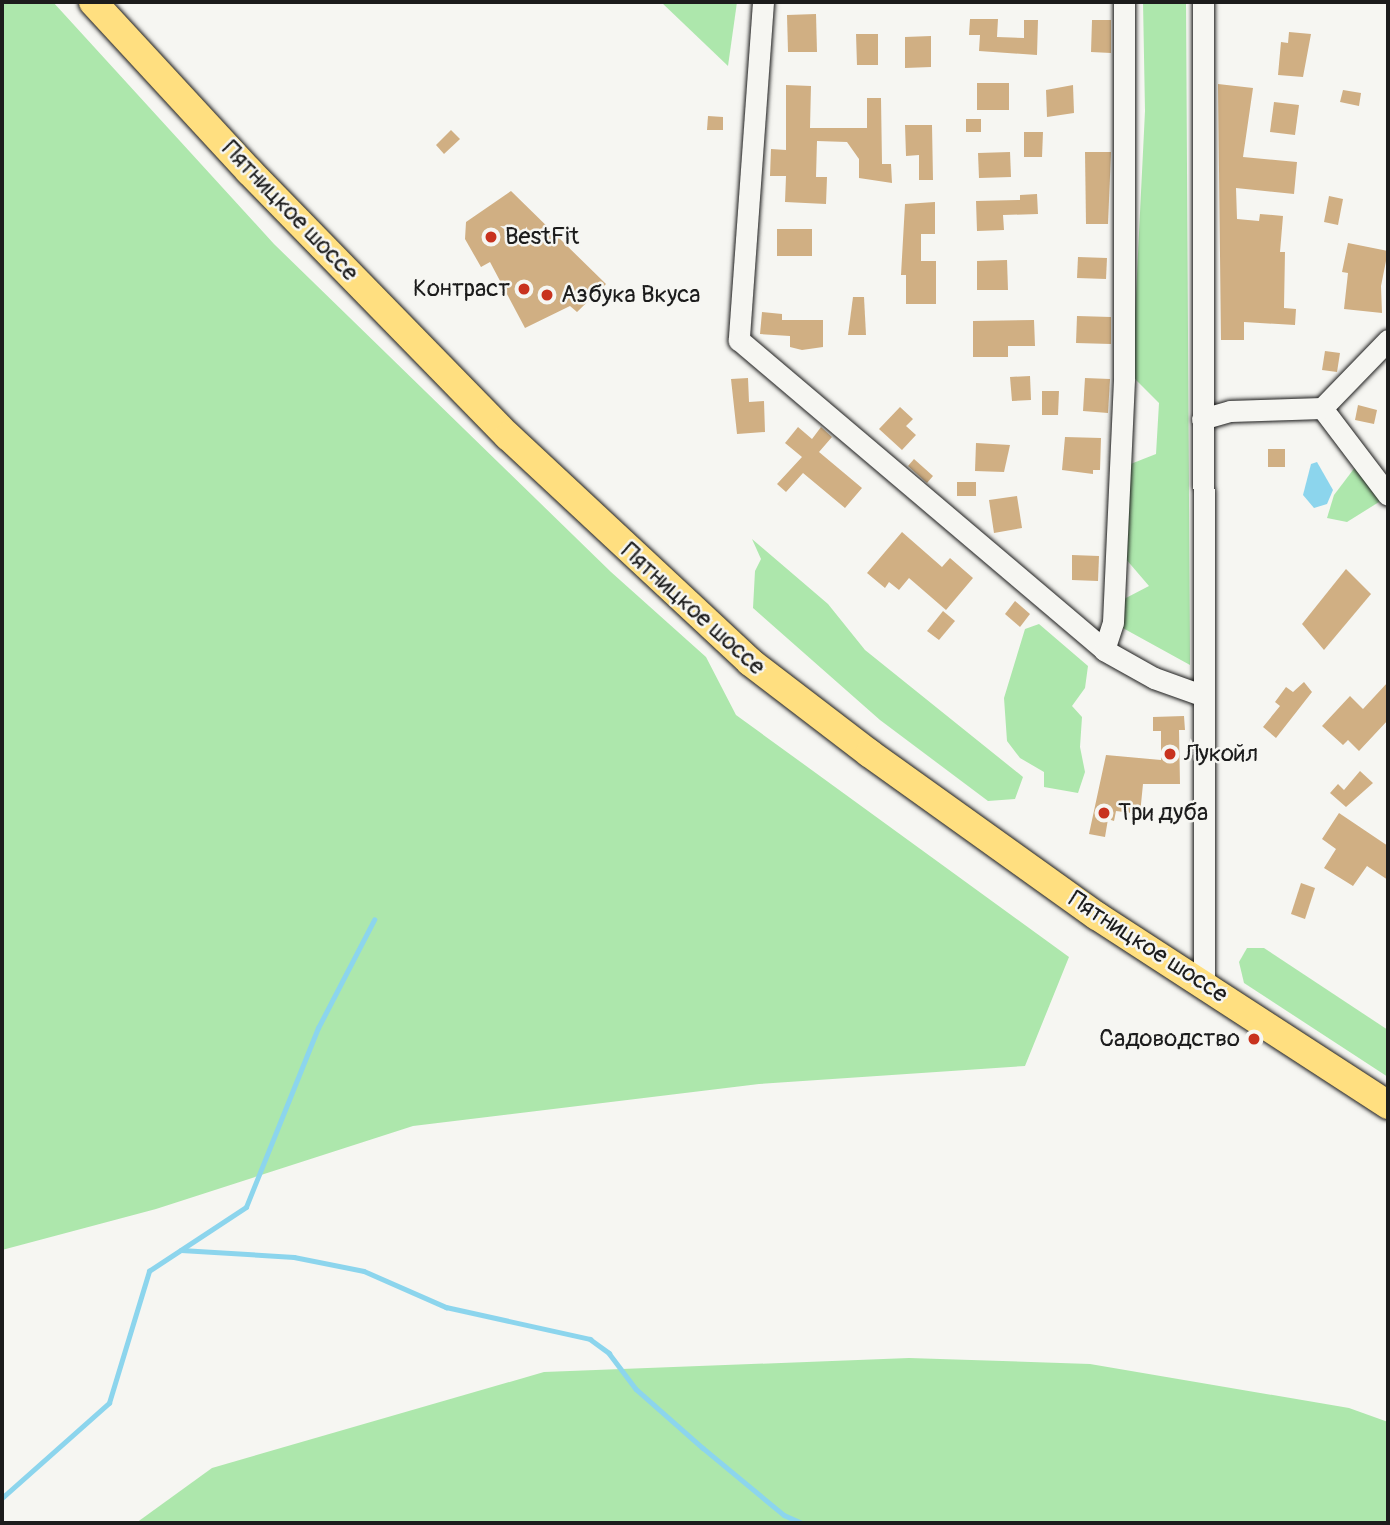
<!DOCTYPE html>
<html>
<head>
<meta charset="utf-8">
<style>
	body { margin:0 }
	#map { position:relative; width:1390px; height:1525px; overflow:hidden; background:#f6f6f2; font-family:Pangolin,sans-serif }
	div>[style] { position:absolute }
	.green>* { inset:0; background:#ade7ac }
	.water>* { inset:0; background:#8cd5ed }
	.stream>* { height:4.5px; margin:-2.25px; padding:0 2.25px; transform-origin:2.25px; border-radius:2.25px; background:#8cd5ed }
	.building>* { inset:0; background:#d0af83 }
	.roads { filter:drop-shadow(0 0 2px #1c1c1c) drop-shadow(0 0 2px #1c1c1c) }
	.minor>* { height:21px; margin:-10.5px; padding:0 10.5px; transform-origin:10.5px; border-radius:10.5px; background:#f6f6f2 }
	.major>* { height:28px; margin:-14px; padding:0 14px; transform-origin:14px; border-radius:14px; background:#ffdf80 }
	.dots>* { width:19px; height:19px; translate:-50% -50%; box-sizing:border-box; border:4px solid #f6f6f2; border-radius:50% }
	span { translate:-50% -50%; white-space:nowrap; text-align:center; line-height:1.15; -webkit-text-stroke:5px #f6f6f2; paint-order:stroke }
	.street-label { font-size:24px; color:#1c1c1c }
	.poi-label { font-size:24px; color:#1c1c1c }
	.left { translate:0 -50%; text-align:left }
	.right { translate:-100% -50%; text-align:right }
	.frame { position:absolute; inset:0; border:4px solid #1c1c1c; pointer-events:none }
</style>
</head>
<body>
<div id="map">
	<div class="green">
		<i style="clip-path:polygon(2px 2px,53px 2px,274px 244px,611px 572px,706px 657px,736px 715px,1069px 957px,1025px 1066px,759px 1084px,413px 1126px,156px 1209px,2px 1250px)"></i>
		<i style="clip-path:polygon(661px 2px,737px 2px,728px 66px)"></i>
		<i style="clip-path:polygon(1143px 2px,1186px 2px,1190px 665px,1121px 627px,1124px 599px,1149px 586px,1125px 558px,1128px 465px,1156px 454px,1159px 403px,1132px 376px,1145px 111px)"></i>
		<i style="clip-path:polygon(1356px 466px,1380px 497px,1379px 502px,1347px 522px,1327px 518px,1334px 495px)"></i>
		<i style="clip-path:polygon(752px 539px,828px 604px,865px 650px,1023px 777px,1015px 799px,988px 801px,880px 720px,753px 608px,755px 571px,761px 559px)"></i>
		<i style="clip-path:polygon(1039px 624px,1088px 666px,1085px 688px,1072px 706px,1082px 717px,1080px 747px,1085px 772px,1078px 793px,1044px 787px,1044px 772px,1020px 758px,1007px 741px,1004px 698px,1025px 629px)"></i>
		<i style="clip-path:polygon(1247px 948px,1264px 948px,1388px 1030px,1388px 1077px,1244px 983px,1239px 962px)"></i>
		<i style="clip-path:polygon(909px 1358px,1090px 1364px,1349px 1408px,1388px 1422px,1388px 1523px,136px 1523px,212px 1468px,544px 1372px)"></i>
	</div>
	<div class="water">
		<i style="clip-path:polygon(1317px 462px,1333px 490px,1327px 504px,1314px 508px,1303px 495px,1311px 464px)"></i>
	</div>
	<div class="stream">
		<i style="left:181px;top:1250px;width:113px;rotate:3.5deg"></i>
		<i style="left:294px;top:1257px;width:71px;rotate:11.3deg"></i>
		<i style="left:364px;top:1271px;width:90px;rotate:23.7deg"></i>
		<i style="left:446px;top:1307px;width:148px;rotate:12.5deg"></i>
		<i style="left:590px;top:1339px;width:24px;rotate:36deg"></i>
		<i style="left:609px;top:1353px;width:45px;rotate:53.1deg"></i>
		<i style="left:636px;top:1389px;width:89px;rotate:41.4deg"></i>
		<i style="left:703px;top:1448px;width:105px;rotate:39.6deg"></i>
		<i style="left:784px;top:1515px;width:20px;rotate:24deg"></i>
		<i style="left:2px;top:1498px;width:143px;rotate:-41.6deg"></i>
		<i style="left:109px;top:1403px;width:138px;rotate:-73.1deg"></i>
		<i style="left:149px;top:1271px;width:116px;rotate:-33.4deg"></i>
		<i style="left:246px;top:1207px;width:193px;rotate:-68.1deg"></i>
		<i style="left:318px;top:1028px;width:122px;rotate:-62.6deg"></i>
	</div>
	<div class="building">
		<i style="clip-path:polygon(816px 14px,817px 52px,788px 52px,787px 15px)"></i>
		<i style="clip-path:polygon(970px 19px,998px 19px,997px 37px,1024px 38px,1024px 20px,1038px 20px,1037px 55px,979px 51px,980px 35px,969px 35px)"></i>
		<i style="clip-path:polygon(1092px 20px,1111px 20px,1111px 53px,1091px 52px)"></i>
		<i style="clip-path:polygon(1289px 32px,1311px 34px,1303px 77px,1278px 75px,1281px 42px,1288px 43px)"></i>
		<i style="clip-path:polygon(856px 34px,878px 34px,878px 65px,857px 65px)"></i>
		<i style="clip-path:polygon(931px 36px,931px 67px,905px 68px,905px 37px)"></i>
		<i style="clip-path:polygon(977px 83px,1009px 83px,1009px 110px,977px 110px)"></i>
		<i style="clip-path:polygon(1218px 84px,1253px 88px,1243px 157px,1297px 162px,1294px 194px,1236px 188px,1237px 219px,1259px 221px,1260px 214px,1283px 216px,1280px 252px,1285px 252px,1284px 308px,1296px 309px,1295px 325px,1244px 322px,1244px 340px,1221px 340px)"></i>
		<i style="clip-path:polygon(786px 85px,811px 86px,810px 128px,867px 128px,867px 98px,881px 98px,882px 164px,891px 164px,892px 183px,859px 178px,859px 159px,847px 142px,817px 141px,816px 177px,827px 177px,826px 204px,785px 202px,786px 176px,770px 176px,771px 149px,786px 150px)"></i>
		<i style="clip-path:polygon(1073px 85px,1074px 113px,1047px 117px,1046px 90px)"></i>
		<i style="clip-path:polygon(1343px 90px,1361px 93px,1359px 106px,1340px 102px)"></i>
		<i style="clip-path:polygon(1274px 102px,1299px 105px,1295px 135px,1270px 132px)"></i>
		<i style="clip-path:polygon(708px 116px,723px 117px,723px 130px,707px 130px)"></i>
		<i style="clip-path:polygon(966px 119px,981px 119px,981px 132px,966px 132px)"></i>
		<i style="clip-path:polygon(905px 125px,932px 125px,933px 180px,919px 180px,919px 155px,906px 156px)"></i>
		<i style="clip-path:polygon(451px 130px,460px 139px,444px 154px,436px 145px)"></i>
		<i style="clip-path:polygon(1024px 132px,1043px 132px,1042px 157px,1024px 157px)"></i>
		<i style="clip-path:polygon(1010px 152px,1011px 177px,979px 178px,978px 153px)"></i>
		<i style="clip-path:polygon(1085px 152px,1111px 152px,1108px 224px,1086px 224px)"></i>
		<i style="clip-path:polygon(511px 191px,606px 284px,577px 312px,570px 306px,525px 328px,490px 262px,481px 267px,465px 239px,466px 222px)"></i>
		<i style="clip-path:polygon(1037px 194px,1038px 214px,1003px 215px,1004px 230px,977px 231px,976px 201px,1020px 200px,1020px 195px)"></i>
		<i style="clip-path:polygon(1329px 196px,1343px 199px,1338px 225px,1324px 222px)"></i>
		<i style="clip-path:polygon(935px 202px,935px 234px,921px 234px,921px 261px,936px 261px,936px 304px,906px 304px,906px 275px,901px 275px,905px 204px)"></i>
		<i style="clip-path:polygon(777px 229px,812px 229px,812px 256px,777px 256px)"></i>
		<i style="clip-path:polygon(1348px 243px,1388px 251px,1381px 286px,1382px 313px,1344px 309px,1348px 273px,1342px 272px)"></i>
		<i style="clip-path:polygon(1078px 257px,1107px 258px,1106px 279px,1077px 278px)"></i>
		<i style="clip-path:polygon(1007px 260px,1008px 290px,977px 290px,977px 261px)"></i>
		<i style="clip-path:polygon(853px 297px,864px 297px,866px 335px,848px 335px)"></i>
		<i style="clip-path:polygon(762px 312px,782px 314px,782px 320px,823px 320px,823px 347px,802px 350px,790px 347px,790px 336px,760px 334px)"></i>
		<i style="clip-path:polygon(1077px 316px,1111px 317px,1111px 344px,1076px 343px)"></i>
		<i style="clip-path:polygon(1034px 320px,1035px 346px,1008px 346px,1008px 357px,973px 357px,973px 321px)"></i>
		<i style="clip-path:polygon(1325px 351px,1340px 353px,1337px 372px,1322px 370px)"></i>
		<i style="clip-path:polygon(1030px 376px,1031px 400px,1012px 401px,1010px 377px)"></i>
		<i style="clip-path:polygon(748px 378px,749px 402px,764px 401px,765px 432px,737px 434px,731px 379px)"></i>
		<i style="clip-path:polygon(1085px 378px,1110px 379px,1108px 413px,1083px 411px)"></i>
		<i style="clip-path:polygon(1042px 391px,1059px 391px,1058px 415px,1042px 415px)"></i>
		<i style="clip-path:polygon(1358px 405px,1377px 410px,1374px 424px,1355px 420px)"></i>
		<i style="clip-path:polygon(900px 407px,913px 419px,906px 426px,916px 435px,902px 450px,879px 429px)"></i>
		<i style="clip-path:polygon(798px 427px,812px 439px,821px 427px,832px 437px,819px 452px,862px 488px,845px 508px,803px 473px,786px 492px,777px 484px,802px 457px,785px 443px)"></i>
		<i style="clip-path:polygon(1065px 437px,1101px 438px,1100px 470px,1093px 470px,1093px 474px,1062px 470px)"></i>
		<i style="clip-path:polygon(976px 443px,1010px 445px,1004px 472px,975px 471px)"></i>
		<i style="clip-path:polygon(1268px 449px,1285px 449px,1285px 467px,1268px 467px)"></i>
		<i style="clip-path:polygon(914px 459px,933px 476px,927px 483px,908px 466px)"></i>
		<i style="clip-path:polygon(957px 482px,976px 482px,976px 496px,957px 496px)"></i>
		<i style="clip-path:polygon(1017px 496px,1022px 528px,994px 533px,989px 500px)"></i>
		<i style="clip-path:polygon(902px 532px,942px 567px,950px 558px,973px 578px,946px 610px,909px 578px,899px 590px,889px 582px,885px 588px,867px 573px)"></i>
		<i style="clip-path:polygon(1072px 555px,1099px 556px,1098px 581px,1072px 580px)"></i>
		<i style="clip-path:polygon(1346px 569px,1371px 594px,1324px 650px,1302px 624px)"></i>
		<i style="clip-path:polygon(1015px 601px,1030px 614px,1020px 627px,1005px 614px)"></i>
		<i style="clip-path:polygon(943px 611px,955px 621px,939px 640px,927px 631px)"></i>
		<i style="clip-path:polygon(1304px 682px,1312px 692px,1276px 738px,1263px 727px,1280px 706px,1275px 702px,1286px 687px,1293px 692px)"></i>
		<i style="clip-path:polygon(1388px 682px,1388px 720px,1359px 751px,1348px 740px,1343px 745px,1322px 726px,1350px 696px,1363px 709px)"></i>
		<i style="clip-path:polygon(1184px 716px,1185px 730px,1179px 730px,1180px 784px,1143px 784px,1140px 814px,1116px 811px,1114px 821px,1108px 819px,1105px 837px,1089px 834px,1106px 755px,1161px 760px,1161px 731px,1153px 731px,1153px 717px)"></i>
		<i style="clip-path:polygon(1360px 771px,1373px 783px,1346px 807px,1330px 793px,1338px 784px,1344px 790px)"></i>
		<i style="clip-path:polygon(1339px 813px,1388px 846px,1388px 880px,1367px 866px,1353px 886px,1324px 868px,1336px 849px,1322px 839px)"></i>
		<i style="clip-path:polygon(1301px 883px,1315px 888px,1305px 919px,1291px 914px)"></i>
	</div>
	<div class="roads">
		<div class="minor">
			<i style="left:763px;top:2px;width:339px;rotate:94.1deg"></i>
			<i style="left:739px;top:340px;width:479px;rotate:40.3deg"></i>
			<i style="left:1104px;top:650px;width:57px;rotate:29.2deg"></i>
			<i style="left:1154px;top:678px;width:53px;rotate:19.8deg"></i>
			<i style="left:1203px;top:2px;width:982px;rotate:89.94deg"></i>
			<i style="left:1388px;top:340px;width:95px;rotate:134.1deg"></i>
			<i style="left:1322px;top:408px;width:109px;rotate:52.8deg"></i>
			<i style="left:1202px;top:419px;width:29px;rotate:-16deg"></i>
			<i style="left:1230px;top:411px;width:92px;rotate:-1.9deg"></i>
			<i style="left:1104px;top:650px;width:29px;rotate:-72deg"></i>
			<i style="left:1113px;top:622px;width:244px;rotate:-87.4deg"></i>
			<i style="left:1124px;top:378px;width:376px;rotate:-90deg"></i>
		</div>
		<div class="major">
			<i style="left:93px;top:2px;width:230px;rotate:47.3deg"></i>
			<i style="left:249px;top:171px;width:371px;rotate:45.7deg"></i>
			<i style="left:508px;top:436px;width:331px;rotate:43deg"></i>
			<i style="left:750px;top:662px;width:150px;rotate:37.4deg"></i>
			<i style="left:869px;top:753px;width:280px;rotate:35.6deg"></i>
			<i style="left:1097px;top:916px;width:347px;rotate:33deg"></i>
		</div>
	</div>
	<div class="dots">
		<i style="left:491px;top:237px;background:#c8321e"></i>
		<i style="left:524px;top:289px;background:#c8321e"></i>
		<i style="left:547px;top:295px;background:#c8321e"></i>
		<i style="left:1170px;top:754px;background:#c8321e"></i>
		<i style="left:1104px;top:813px;background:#c8321e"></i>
		<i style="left:1254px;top:1039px;background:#c8321e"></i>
	</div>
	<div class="street-label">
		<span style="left:290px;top:211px;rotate:46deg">Пятницкое шоссе</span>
		<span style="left:693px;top:609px;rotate:42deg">Пятницкое шоссе</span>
		<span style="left:1148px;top:947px;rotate:33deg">Пятницкое шоссе</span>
	</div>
	<div class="poi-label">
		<span class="left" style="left:505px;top:237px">BestFit</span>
		<span class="right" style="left:510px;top:289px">Контраст</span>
		<span class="left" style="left:561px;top:295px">Азбука Вкуса</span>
		<span class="left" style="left:1184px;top:754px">Лукойл</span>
		<span class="left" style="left:1118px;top:813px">Три дуба</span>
		<span class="right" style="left:1240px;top:1039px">Садоводство</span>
	</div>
	<div class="frame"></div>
</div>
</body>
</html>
